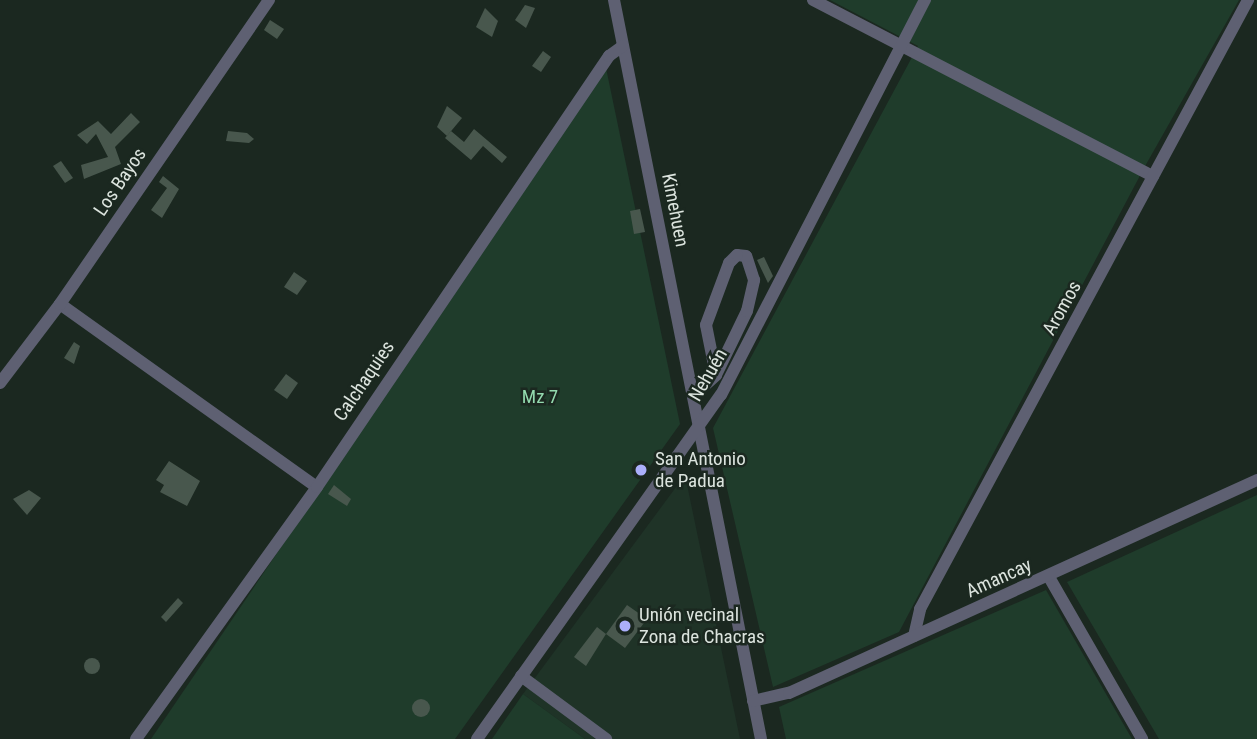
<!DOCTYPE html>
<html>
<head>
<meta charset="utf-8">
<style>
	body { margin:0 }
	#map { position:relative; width:1257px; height:739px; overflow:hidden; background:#1b2820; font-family:"Roboto Condensed",sans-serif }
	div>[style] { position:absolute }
	.built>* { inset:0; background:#1f3327 }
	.green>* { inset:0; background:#1f3c2b }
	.building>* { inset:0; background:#48574d }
	.round { border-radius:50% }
	.minor>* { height:12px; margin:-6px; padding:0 6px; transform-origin:6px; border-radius:6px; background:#5e6072 }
	.dots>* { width:19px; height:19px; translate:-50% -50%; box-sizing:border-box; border:4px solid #1b2820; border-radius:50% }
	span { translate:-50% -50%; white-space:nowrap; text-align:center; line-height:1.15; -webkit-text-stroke:5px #1b2820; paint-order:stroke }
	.street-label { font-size:19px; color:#dce4de }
	.park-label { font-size:19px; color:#93d9ae }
	.poi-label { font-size:19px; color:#dce4de }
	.left { translate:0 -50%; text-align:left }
</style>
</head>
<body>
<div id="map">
	<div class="built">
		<i style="clip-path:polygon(685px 475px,740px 739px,585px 739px,523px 694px)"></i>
	</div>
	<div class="green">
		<i style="clip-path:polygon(830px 0,1239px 0,1144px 168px,899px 632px,773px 687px,713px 428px,918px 46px)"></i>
		<i style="clip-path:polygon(606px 68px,680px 424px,455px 739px,151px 739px)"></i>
		<i style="clip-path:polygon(1257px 495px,1257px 739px,1159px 739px,1067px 582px)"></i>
		<i style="clip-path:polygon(1046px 590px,1132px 739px,786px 739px,779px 707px)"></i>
		<i style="clip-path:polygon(523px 694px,585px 739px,492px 739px)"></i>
	</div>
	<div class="building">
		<i style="clip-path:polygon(525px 5px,535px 8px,526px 28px,515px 20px)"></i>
		<i style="clip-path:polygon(485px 8px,498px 21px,492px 37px,476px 27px)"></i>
		<i style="clip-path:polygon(270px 20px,284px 29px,277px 39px,264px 30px)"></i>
		<i style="clip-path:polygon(543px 51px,551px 57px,541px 72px,532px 66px)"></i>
		<i style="clip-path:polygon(447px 106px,462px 118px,447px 136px,437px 127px)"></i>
		<i style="clip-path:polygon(131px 113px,140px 122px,115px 147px,121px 164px,84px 179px,81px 165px,108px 157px,96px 134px,87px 144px,77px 135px,98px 121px,111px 134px)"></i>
		<i style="clip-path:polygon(474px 129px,507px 157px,502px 163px,483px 146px,471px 160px,445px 138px,451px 131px,464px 142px)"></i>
		<i style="clip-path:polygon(228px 131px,247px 133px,254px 139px,249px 143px,226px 141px)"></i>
		<i style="clip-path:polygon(61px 161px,73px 178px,65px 183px,53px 166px)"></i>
		<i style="clip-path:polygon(163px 176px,179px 189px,162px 218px,151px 210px,167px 188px,159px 182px)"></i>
		<i style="clip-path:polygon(640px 209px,645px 232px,634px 234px,630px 211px)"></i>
		<i style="clip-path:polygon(764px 257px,773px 276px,768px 283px,757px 260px)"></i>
		<i style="clip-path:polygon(294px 272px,307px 281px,297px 295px,284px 287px)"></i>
		<i style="clip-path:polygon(74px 342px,80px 346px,74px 364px,64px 358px)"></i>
		<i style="clip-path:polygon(286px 374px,298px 383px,287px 399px,274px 390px)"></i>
		<i style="clip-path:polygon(169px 461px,200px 481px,187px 506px,160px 492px,164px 485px,156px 480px)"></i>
		<i style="clip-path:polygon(334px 485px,351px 499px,347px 506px,328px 494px)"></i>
		<i style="clip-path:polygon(29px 490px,41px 498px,27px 515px,13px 499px)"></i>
		<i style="clip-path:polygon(178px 598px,183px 603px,166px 622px,161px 617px)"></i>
		<i style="clip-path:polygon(627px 605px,647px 619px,625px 648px,606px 634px)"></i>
		<i style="clip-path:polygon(597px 627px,606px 634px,586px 666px,574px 657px)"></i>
		<i class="round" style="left:84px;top:658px;width:16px;height:16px"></i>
		<i class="round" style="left:412px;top:699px;width:18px;height:18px"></i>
	</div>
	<div class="minor">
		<i style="left:614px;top:0;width:753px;rotate:78.75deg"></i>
		<i style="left:813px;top:0;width:383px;rotate:27.4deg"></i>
		<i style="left:60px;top:304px;width:315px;rotate:35.5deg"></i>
		<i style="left:0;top:383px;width:99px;rotate:-52.8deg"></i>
		<i style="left:60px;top:304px;width:369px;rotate:-55.5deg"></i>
		<i style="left:693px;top:396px;width:31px;rotate:-42deg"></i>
		<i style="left:716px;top:375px;width:71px;rotate:-64.2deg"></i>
		<i style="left:747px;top:311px;width:32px;rotate:-77deg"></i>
		<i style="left:754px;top:280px;width:25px;rotate:-108deg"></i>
		<i style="left:746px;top:256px;width:9px;rotate:-174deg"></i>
		<i style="left:737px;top:255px;width:11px;rotate:135deg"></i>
		<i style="left:729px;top:263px;width:66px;rotate:110.4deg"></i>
		<i style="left:706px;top:325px;width:51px;rotate:78.7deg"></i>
		<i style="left:1049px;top:577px;width:187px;rotate:60.1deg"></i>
		<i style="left:914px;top:636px;width:28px;rotate:-77deg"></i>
		<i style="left:920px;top:609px;width:692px;rotate:-61.69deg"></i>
		<i style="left:521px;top:676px;width:106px;rotate:36.5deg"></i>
		<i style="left:753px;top:701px;width:37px;rotate:-13deg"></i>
		<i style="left:789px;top:693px;width:514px;rotate:-24.47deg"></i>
		<i style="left:136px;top:739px;width:310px;rotate:-54.3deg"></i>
		<i style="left:317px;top:487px;width:521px;rotate:-55.88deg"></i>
		<i style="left:609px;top:56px;width:17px;rotate:-36deg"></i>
		<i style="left:477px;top:739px;width:422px;rotate:-54.7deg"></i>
		<i style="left:721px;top:395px;width:445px;rotate:-62.7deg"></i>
	</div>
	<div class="dots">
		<i style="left:641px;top:470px;background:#abaffb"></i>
		<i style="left:625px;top:626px;background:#abaffb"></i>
	</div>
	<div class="street-label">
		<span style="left:120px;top:182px;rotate:-56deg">Los Bayos</span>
		<span style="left:675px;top:210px;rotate:79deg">Kimehuen</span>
		<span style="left:1062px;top:308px;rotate:-61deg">Aromos</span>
		<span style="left:708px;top:375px;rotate:-60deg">Nehuén</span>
		<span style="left:364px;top:381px;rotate:-56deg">Calchaquies</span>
		<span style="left:999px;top:578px;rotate:-24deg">Amancay</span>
	</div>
	<div class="park-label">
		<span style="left:540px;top:397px">Mz 7</span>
	</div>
	<div class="poi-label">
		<span class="left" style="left:655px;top:470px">San Antonio<br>de Padua</span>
		<span class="left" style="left:639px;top:626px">Unión vecinal<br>Zona de Chacras</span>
	</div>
</div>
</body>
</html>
